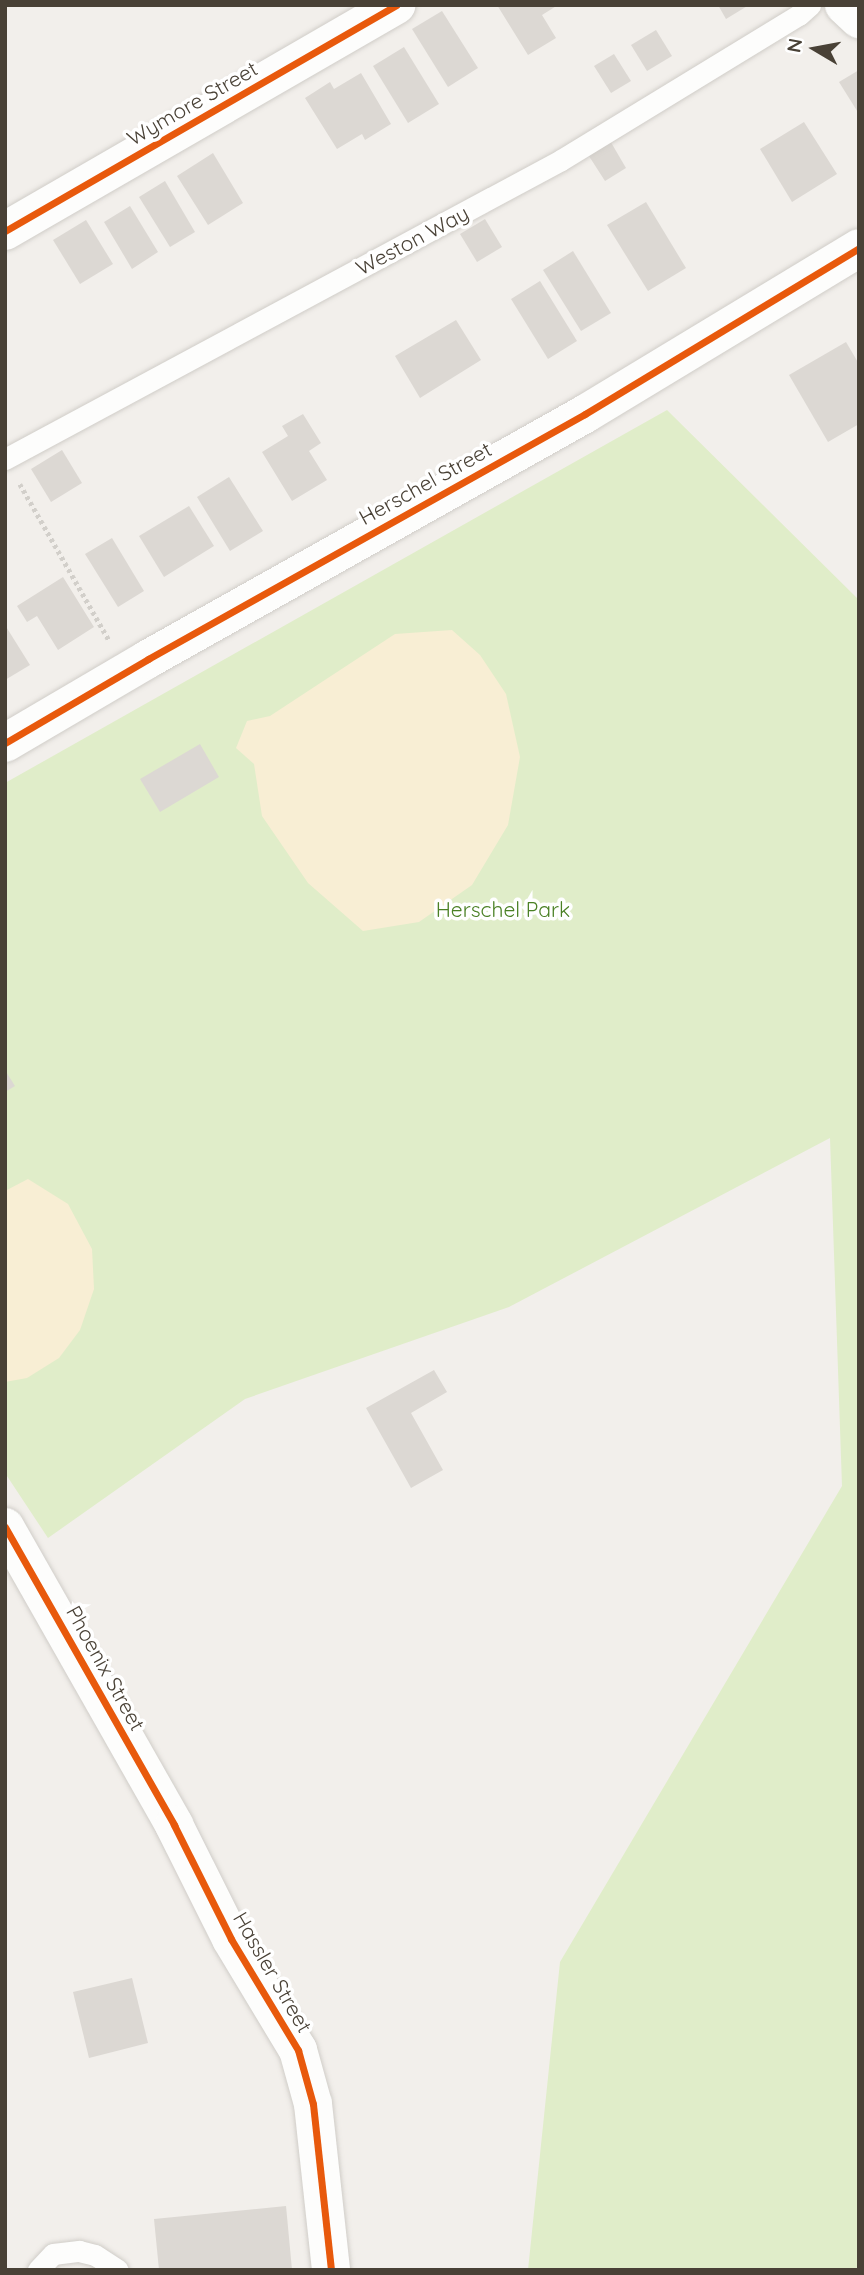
<!DOCTYPE html>
<html>
<head>
<meta charset="utf-8">
<style>
	body { margin:0 }
	#map { position:relative; width:864px; height:2275px; overflow:hidden; background:#f2efeb; font-family:Quicksand,sans-serif }
	div>[style] { position:absolute }
	.green>* { inset:0; background:#e0edc9 }
	.sand>* { inset:0; background:#f8eed4 }
	.building>* { inset:0; background:#dcd8d3 }
	.path>* { height:4.5px; margin-top:-2.25px; transform-origin:0; background:repeating-linear-gradient(90deg,#d2cfca 0 3.5px,transparent 0 7px) }
	.roads { filter:drop-shadow(0 0 2px #d0cdc8) drop-shadow(0 0 2px #d0cdc8) }
	.service>* { height:21px; margin:-10.5px; padding:0 10.5px; transform-origin:10.5px; border-radius:10.5px; background:#fdfdfc }
	.minor>* { height:38px; margin:-19px; padding:0 19px; transform-origin:19px; border-radius:19px; background:#fdfdfc }
	.cycleway>* { height:7px; margin:-3.5px; padding:0 3.5px; transform-origin:3.5px; border-radius:3.5px; background:#e8590c }
	span { translate:-50% -50%; white-space:nowrap; text-align:center; line-height:1.15; -webkit-text-stroke:7px #fff; paint-order:stroke }
	.street-label { font-size:21px; color:#494136 }
	.park-label { font-size:21px; color:#4a8024 }
	.frame { position:absolute; inset:0; border:7px solid #494136; pointer-events:none }
	.north { position:absolute; left:780px; top:14px; width:70px; height:70px; -webkit-text-stroke:5px #fff; paint-order:stroke; rotate:280deg; font-size:19px; font-weight:700; line-height:28px; text-align:center; color:#494136 }
	.north::after { content:''; display:block; margin:auto; width:24px; height:32px; background:#494136; clip-path:polygon(50% 0,100% 100%,50% 72%,0 100%) }
</style>
</head>
<body>
<div id="map">
	<div class="green">
		<i style="clip-path:polygon(667px 410px,859px 600px,859px 2270px,528px 2270px,560px 1962px,842px 1486px,830px 1138px,509px 1307px,245px 1399px,48px 1538px,5px 1473px,5px 783px)"></i>
	</div>
	<div class="sand">
		<i style="clip-path:polygon(452px 630px,480px 655px,506px 694px,520px 757px,508px 825px,472px 885px,419px 922px,363px 931px,308px 883px,262px 816px,254px 764px,236px 748px,247px 721px,270px 716px,395px 634px)"></i>
		<i style="clip-path:polygon(28px 1179px,68px 1204px,92px 1249px,94px 1289px,80px 1330px,59px 1358px,27px 1378px,5px 1382px,5px 1191px)"></i>
	</div>
	<div class="building">
		<i style="clip-path:polygon(497px 5px,558px 5px,542px 15px,556px 38px,528px 55px)"></i>
		<i style="clip-path:polygon(718px 5px,749px 5px,726px 19px)"></i>
		<i style="clip-path:polygon(442px 11px,478px 68px,448px 87px,412px 29px)"></i>
		<i style="clip-path:polygon(656px 30px,672px 56px,647px 71px,631px 45px)"></i>
		<i style="clip-path:polygon(404px 47px,439px 104px,408px 123px,373px 66px)"></i>
		<i style="clip-path:polygon(614px 54px,631px 81px,611px 93px,594px 66px)"></i>
		<i style="clip-path:polygon(859px 70px,859px 114px,839px 82px)"></i>
		<i style="clip-path:polygon(361px 73px,391px 124px,365px 140px,362px 134px,337px 149px,305px 98px,330px 82px,334px 89px)"></i>
		<i style="clip-path:polygon(804px 122px,837px 174px,792px 202px,760px 149px)"></i>
		<i style="clip-path:polygon(609px 139px,626px 168px,605px 181px,587px 153px)"></i>
		<i style="clip-path:polygon(213px 153px,243px 203px,208px 225px,177px 176px)"></i>
		<i style="clip-path:polygon(165px 181px,195px 232px,170px 247px,139px 197px)"></i>
		<i style="clip-path:polygon(646px 202px,686px 268px,648px 291px,607px 225px)"></i>
		<i style="clip-path:polygon(130px 206px,158px 252px,132px 269px,104px 222px)"></i>
		<i style="clip-path:polygon(485px 219px,502px 247px,477px 262px,460px 234px)"></i>
		<i style="clip-path:polygon(86px 220px,113px 264px,80px 284px,53px 240px)"></i>
		<i style="clip-path:polygon(573px 251px,611px 313px,581px 331px,543px 270px)"></i>
		<i style="clip-path:polygon(540px 281px,577px 341px,548px 359px,511px 299px)"></i>
		<i style="clip-path:polygon(456px 320px,481px 360px,420px 398px,395px 356px)"></i>
		<i style="clip-path:polygon(846px 342px,859px 364px,859px 424px,828px 442px,789px 375px)"></i>
		<i style="clip-path:polygon(303px 414px,321px 443px,309px 451px,327px 480px,292px 501px,262px 452px,288px 436px,282px 426px)"></i>
		<i style="clip-path:polygon(62px 450px,82px 483px,51px 502px,31px 469px)"></i>
		<i style="clip-path:polygon(229px 477px,263px 531px,230px 551px,197px 497px)"></i>
		<i style="clip-path:polygon(189px 506px,214px 546px,164px 577px,139px 536px)"></i>
		<i style="clip-path:polygon(112px 538px,144px 591px,118px 607px,85px 554px)"></i>
		<i style="clip-path:polygon(63px 577px,94px 627px,58px 650px,37px 616px,27px 622px,17px 606px)"></i>
		<i style="clip-path:polygon(5px 625px,30px 665px,5px 680px)"></i>
		<i style="clip-path:polygon(200px 744px,219px 777px,160px 812px,140px 779px)"></i>
		<i style="clip-path:polygon(5px 1070px,15px 1086px,5px 1092px)"></i>
		<i style="clip-path:polygon(434px 1370px,447px 1392px,411px 1413px,443px 1470px,411px 1488px,366px 1408px)"></i>
		<i style="clip-path:polygon(132px 1978px,148px 2043px,89px 2058px,73px 1992px)"></i>
		<i style="clip-path:polygon(286px 2206px,292px 2270px,159px 2270px,154px 2219px)"></i>
	</div>
	<div class="path">
		<i style="left:20px;top:484px;width:180px;rotate:60.3deg"></i>
	</div>
	<div class="roads">
		<div class="service">
			<i style="left:5px;top:459px;width:631px;rotate:-28.27deg"></i>
			<i style="left:561px;top:160px;width:279px;rotate:-31.4deg"></i>
			<i style="left:799px;top:15px;width:15px;rotate:-42deg"></i>
			<i style="left:38px;top:2270px;width:22px;rotate:-47deg"></i>
			<i style="left:53px;top:2254px;width:26px;rotate:-7deg"></i>
			<i style="left:79px;top:2251px;width:16px;rotate:14deg"></i>
			<i style="left:95px;top:2255px;width:27px;rotate:33deg"></i>
		</div>
		<div class="minor">
			<i style="left:844px;top:5px;width:21px;rotate:43deg"></i>
			<i style="left:5px;top:231px;width:452px;rotate:-30deg"></i>
			<i style="left:5px;top:743px;width:166px;rotate:-30.4deg"></i>
			<i style="left:148px;top:659px;width:501px;rotate:-29.28deg"></i>
			<i style="left:585px;top:414px;width:320px;rotate:-31.2deg"></i>
			<i style="left:5px;top:1527px;width:343px;rotate:60.4deg"></i>
			<i style="left:174px;top:1825px;width:127px;rotate:63.4deg"></i>
			<i style="left:231px;top:1939px;width:130px;rotate:58.9deg"></i>
			<i style="left:298px;top:2050px;width:56px;rotate:74.5deg"></i>
			<i style="left:313px;top:2104px;width:167px;rotate:83.8deg"></i>
		</div>
	</div>
	<div class="cycleway">
		<i style="left:5px;top:231px;width:452px;rotate:-30deg"></i>
		<i style="left:5px;top:743px;width:166px;rotate:-30.4deg"></i>
		<i style="left:148px;top:659px;width:501px;rotate:-29.28deg"></i>
		<i style="left:585px;top:414px;width:320px;rotate:-31.2deg"></i>
		<i style="left:5px;top:1527px;width:343px;rotate:60.4deg"></i>
		<i style="left:174px;top:1825px;width:127px;rotate:63.4deg"></i>
		<i style="left:231px;top:1939px;width:130px;rotate:58.9deg"></i>
		<i style="left:298px;top:2050px;width:56px;rotate:74.5deg"></i>
		<i style="left:313px;top:2104px;width:167px;rotate:83.8deg"></i>
	</div>
	<div class="street-label">
		<span style="left:192px;top:103px;rotate:-30deg">Wymore Street</span>
		<span style="left:412px;top:240px;rotate:-28deg">Weston Way</span>
		<span style="left:425px;top:483px;rotate:-29deg">Herschel Street</span>
		<span style="left:106px;top:1668px;rotate:61deg">Phoenix Street</span>
		<span style="left:273px;top:1972px;rotate:60deg">Hassler Street</span>
	</div>
	<div class="park-label">
		<span style="left:503px;top:909px">Herschel Park</span>
	</div>
	<div class="frame"></div>
	<div class="north">N</div>
</div>
</body>
</html>
